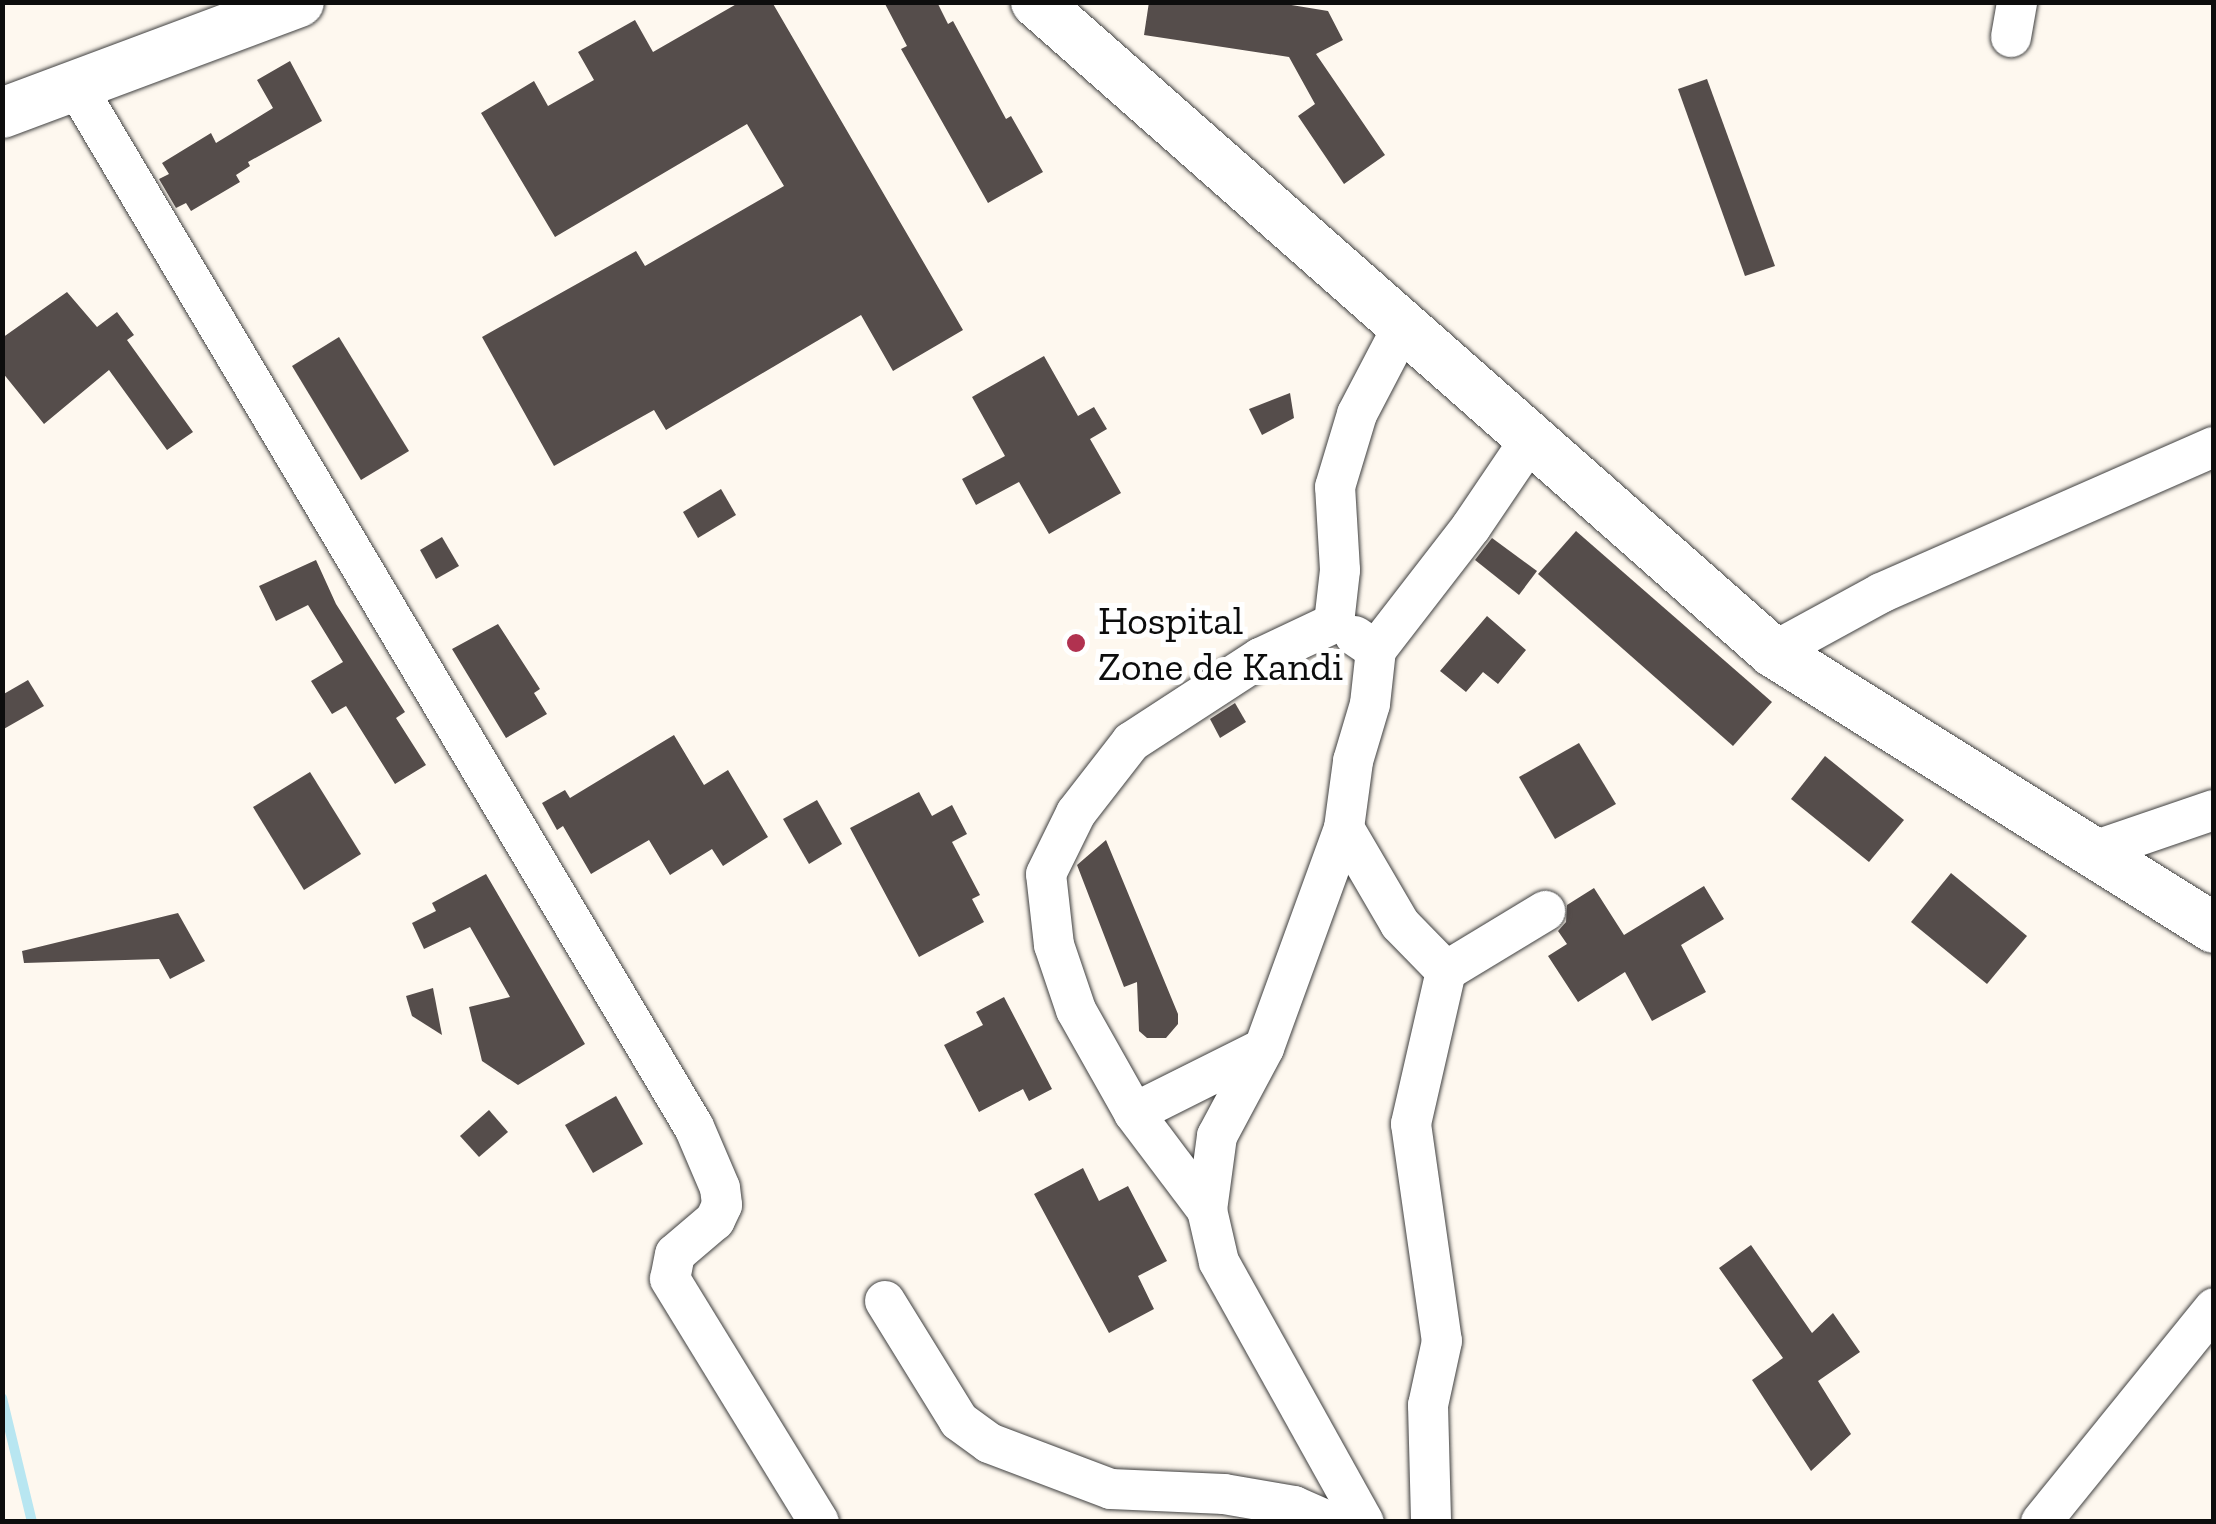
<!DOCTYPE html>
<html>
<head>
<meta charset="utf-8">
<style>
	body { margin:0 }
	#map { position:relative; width:2216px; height:1524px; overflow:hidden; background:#fef8ef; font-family:"Zilla Slab",serif }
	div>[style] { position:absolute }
	.stream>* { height:10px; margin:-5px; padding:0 5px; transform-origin:5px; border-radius:5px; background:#b8e6f1 }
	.building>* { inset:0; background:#554d4b }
	.roads { filter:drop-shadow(0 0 2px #404040) drop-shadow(0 0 2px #404040) }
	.minor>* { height:40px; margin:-20px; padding:0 20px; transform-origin:20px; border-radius:20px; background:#fff }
	.tertiary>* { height:50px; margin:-25px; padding:0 25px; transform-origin:25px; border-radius:25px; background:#fff }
	.dots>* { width:28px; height:28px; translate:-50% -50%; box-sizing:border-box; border:5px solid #fff; border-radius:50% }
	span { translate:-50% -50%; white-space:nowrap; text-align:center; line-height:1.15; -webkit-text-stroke:10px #fff; paint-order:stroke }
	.poi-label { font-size:40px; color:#0d0d0d }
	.left { translate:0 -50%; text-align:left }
	.frame { position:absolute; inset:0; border:5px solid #0d0d0d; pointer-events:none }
</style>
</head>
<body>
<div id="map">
	<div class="stream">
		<i style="left:2px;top:1398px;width:128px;rotate:76.4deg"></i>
	</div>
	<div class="building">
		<i style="clip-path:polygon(740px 2px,772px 2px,963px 330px,893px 371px,861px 315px,666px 430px,654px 410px,554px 466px,482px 337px,636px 251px,645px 266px,784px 186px,747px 124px,555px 237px,481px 113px,534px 81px,548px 106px,594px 80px,578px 52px,635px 20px,653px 52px)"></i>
		<i style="clip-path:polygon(884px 2px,937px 2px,948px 24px,953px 21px,1006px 119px,1011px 116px,1043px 172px,988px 203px,901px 49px,907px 46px)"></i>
		<i style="clip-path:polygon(1149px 2px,1273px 2px,1328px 11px,1343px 40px,1316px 54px,1385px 155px,1344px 184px,1298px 116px,1315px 104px,1289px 57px,1144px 35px)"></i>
		<i style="clip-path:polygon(290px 61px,322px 121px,248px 162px,250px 166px,236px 175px,240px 182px,191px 211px,186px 203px,176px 208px,159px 179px,169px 174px,162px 163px,211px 133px,216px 143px,273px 108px,257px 80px)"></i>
		<i style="clip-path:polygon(1707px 79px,1775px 266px,1745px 276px,1678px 89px)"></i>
		<i style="clip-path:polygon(67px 292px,97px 327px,117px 312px,134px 335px,127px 340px,193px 432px,167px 450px,109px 370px,44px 424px,2px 372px,2px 338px)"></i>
		<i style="clip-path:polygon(339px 337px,409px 451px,361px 480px,292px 366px)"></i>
		<i style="clip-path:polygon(1044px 356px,1078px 416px,1094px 407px,1107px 429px,1090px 439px,1121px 493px,1049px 534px,1019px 482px,976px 505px,962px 479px,1005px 456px,972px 397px)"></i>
		<i style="clip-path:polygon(1290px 393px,1294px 418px,1262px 435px,1249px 409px)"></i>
		<i style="clip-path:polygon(721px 489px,736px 515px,698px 538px,683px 512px)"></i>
		<i style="clip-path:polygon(1576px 531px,1772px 702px,1733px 746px,1538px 574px)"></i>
		<i style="clip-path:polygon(442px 537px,459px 566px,436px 579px,420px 550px)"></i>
		<i style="clip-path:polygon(1492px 538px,1537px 571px,1519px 595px,1475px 560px)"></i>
		<i style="clip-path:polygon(316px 560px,336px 604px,405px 712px,396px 718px,426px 765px,395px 784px,346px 706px,332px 714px,311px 681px,343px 662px,308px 605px,276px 621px,259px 586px)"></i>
		<i style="clip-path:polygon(1487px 616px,1526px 650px,1498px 684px,1483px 672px,1466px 692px,1440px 671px)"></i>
		<i style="clip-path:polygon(498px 624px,540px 689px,534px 693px,547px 714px,506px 738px,452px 649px)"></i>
		<i style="clip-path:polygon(28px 680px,44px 706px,2px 730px,2px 695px)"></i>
		<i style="clip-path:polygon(1235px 703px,1246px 722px,1220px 738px,1210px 719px)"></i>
		<i style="clip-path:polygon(674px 735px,704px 785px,728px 770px,768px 837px,723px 866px,712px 849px,670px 875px,649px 840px,591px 874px,563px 826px,557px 830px,542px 803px,565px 790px,570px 798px)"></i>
		<i style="clip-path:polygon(1579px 743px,1616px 804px,1555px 839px,1519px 777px)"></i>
		<i style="clip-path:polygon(1825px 756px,1904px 820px,1869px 862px,1791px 799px)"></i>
		<i style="clip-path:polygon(310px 772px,361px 854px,304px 890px,253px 807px)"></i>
		<i style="clip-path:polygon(919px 792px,932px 816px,952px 805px,967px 834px,952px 842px,980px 895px,972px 899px,984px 922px,919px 957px,850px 828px)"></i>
		<i style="clip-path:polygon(817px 800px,842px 844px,809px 864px,783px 819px)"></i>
		<i style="clip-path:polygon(1106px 840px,1178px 1014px,1178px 1024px,1166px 1038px,1147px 1038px,1139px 1031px,1137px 982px,1124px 987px,1077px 865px)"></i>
		<i style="clip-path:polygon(1951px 873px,2027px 936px,1987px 984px,1911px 922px)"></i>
		<i style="clip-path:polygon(486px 874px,585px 1044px,518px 1085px,482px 1061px,469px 1007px,510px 997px,470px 927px,424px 949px,412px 923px,436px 911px,432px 903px)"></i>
		<i style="clip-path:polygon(1704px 886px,1724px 919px,1681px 945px,1706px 992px,1652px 1021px,1625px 972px,1578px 1002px,1548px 956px,1567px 944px,1558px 931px,1566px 922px,1567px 905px,1594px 888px,1624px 935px)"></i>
		<i style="clip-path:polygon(178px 913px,205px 961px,170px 979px,159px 959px,24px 963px,22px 951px)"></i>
		<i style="clip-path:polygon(433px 988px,442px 1035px,412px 1016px,406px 996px)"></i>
		<i style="clip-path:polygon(1004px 997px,1052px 1089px,1029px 1101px,1023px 1089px,979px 1112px,944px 1045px,983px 1025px,976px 1012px)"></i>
		<i style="clip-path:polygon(616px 1096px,643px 1144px,593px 1173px,565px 1125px)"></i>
		<i style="clip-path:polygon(489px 1110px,508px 1132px,479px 1157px,460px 1136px)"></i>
		<i style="clip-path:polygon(1083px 1168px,1099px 1201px,1128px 1186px,1167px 1261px,1138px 1276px,1154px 1309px,1109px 1333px,1034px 1194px)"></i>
		<i style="clip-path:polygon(1751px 1245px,1812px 1333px,1833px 1313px,1860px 1352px,1818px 1381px,1851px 1434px,1811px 1471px,1752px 1380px,1783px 1358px,1719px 1268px)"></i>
	</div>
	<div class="roads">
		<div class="minor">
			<i style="left:2011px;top:37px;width:36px;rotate:-80deg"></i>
			<i style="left:74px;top:83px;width:1214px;rotate:59.3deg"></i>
			<i style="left:694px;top:1127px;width:66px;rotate:66.9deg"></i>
			<i style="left:720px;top:1188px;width:17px;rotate:83deg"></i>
			<i style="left:722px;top:1205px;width:17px;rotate:115deg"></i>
			<i style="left:715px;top:1220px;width:52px;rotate:139.6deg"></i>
			<i style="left:675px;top:1254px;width:25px;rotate:101deg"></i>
			<i style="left:670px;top:1279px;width:285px;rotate:58.5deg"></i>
			<i style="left:1334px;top:623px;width:53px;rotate:-83.5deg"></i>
			<i style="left:1340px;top:570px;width:83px;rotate:-93.4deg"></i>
			<i style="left:1335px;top:487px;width:76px;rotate:-73.2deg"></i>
			<i style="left:1357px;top:414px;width:97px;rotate:-62.4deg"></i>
			<i style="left:1355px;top:636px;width:25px;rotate:34deg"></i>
			<i style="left:1376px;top:650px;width:155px;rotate:-52.3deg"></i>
			<i style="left:1471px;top:527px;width:105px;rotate:-55.9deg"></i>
			<i style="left:1773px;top:652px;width:123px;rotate:-28.6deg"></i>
			<i style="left:1881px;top:593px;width:364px;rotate:-23.7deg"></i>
			<i style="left:1344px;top:828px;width:111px;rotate:59.7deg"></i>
			<i style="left:1400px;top:924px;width:66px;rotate:45.6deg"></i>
			<i style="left:1446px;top:971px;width:157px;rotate:102.9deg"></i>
			<i style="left:1411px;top:1124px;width:219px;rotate:81.9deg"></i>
			<i style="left:1442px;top:1341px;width:66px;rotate:102.3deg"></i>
			<i style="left:1428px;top:1405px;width:117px;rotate:88.5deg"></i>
			<i style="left:2091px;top:852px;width:130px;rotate:-18.9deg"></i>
			<i style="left:1446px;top:971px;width:116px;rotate:-31.2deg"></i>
			<i style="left:1264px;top:1048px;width:100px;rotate:118.1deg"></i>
			<i style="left:1217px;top:1136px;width:75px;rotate:97.7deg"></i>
			<i style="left:1207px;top:1210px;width:53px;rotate:77deg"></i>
			<i style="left:1219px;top:1262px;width:298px;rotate:60.9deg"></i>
			<i style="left:1134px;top:1113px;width:145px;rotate:-26.6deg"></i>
			<i style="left:1264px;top:1048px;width:234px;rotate:-70deg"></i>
			<i style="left:1344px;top:828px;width:68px;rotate:-82.3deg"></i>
			<i style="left:1353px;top:761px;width:59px;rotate:-73.4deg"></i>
			<i style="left:1370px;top:704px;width:54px;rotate:-83.7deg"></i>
			<i style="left:1207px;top:1210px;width:121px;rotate:-127deg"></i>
			<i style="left:1134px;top:1113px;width:118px;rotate:-119.4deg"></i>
			<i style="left:1076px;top:1010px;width:69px;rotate:-108.7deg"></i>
			<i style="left:1054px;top:945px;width:71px;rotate:-96.4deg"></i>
			<i style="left:1046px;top:874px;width:68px;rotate:-63.8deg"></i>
			<i style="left:1076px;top:813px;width:90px;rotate:-52.2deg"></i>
			<i style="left:1131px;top:742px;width:154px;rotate:-33.1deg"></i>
			<i style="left:1260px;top:658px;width:82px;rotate:-25.3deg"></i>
			<i style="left:885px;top:1301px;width:141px;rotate:58.3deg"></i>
			<i style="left:959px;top:1421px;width:37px;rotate:36deg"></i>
			<i style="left:989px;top:1443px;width:130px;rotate:20.7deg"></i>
			<i style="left:1111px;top:1489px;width:113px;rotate:2.5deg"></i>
			<i style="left:1224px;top:1494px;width:71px;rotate:9.7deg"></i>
			<i style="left:1294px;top:1506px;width:39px;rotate:24deg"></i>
			<i style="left:2041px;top:1522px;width:275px;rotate:-51deg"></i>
		</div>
		<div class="tertiary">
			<i style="left:1036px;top:2px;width:983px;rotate:41.41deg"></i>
			<i style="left:1773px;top:652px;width:520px;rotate:32.04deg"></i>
			<i style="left:2px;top:113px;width:317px;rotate:-20.5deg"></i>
		</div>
	</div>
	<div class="dots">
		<i style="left:1076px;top:643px;background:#b13250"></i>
	</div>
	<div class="poi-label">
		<span class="left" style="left:1098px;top:643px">Hospital<br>Zone de Kandi</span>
	</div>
	<div class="frame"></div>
</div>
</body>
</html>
